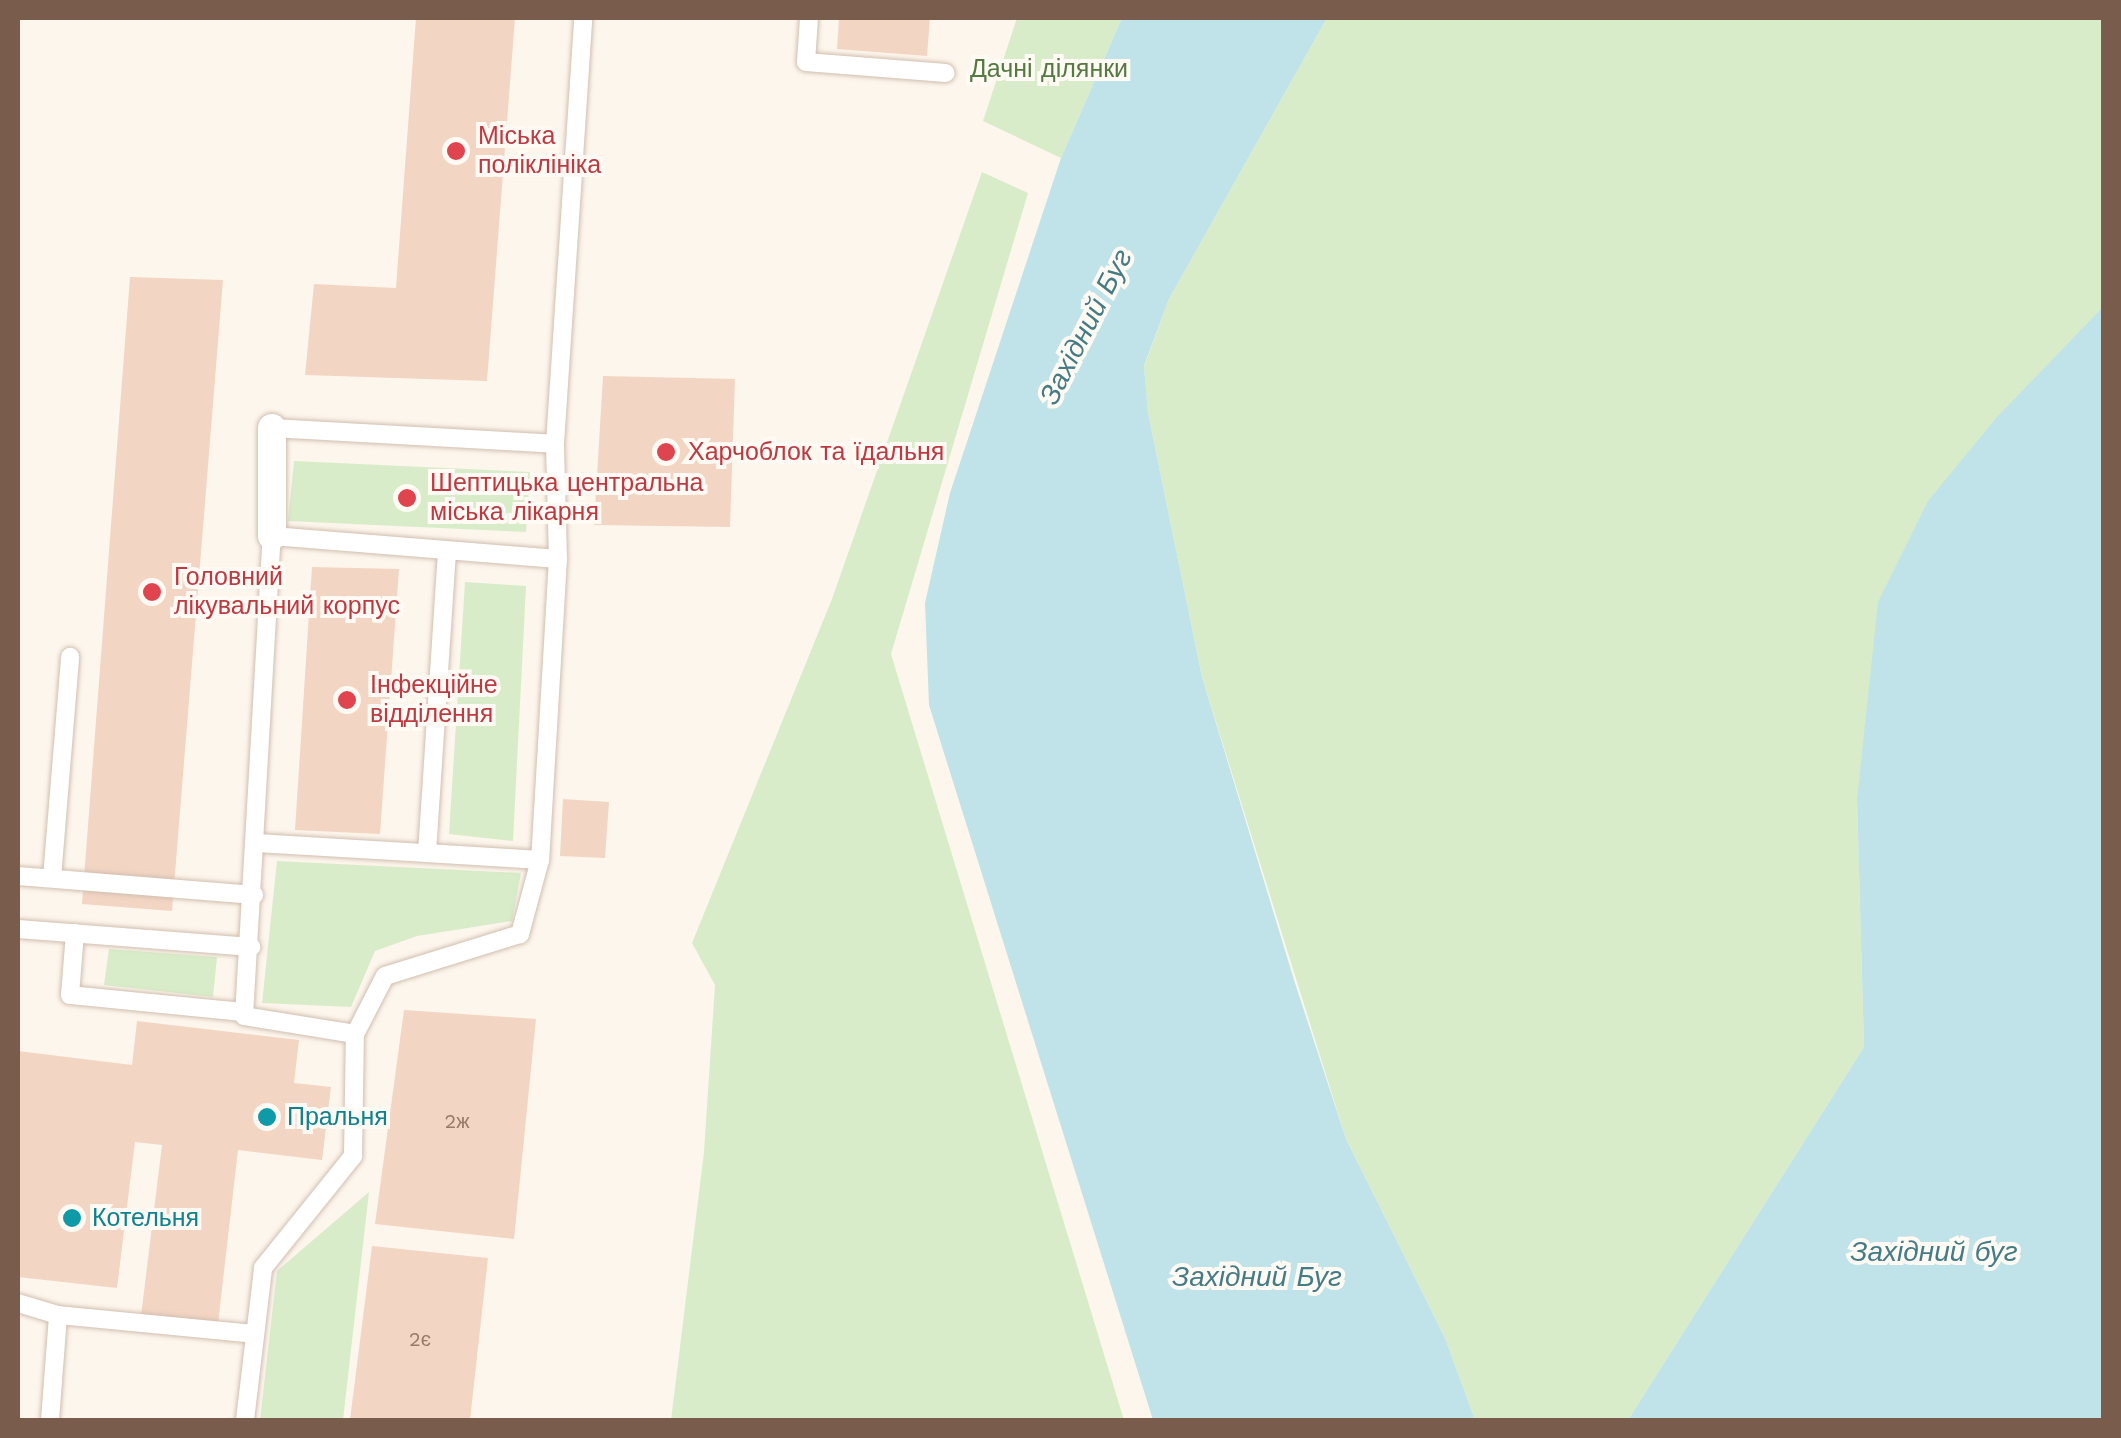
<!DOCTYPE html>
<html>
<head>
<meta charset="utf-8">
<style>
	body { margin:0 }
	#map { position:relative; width:2121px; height:1438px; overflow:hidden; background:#fdf6ec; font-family:"Work Sans",sans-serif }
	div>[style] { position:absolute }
	.green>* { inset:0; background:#d8ecc9 }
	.water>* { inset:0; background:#bfe3e8 }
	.building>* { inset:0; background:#f3d5c3 }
	.roads { filter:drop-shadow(0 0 2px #d1beb0) drop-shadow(0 0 2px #d1beb0) }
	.service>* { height:18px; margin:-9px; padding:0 9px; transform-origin:9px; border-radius:9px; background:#fff }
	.pedestrian>* { height:28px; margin:-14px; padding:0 14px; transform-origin:14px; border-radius:14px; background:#fff }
	.dots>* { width:28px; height:28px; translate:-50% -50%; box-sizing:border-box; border:5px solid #fffaf3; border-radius:50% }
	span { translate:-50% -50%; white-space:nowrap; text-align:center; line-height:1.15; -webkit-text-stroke:8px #fffaf3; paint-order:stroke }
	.number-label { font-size:20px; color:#987a6a }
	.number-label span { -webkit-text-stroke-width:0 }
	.park-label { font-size:25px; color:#537a41 }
	.health-label { font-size:25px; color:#be3a42 }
	.left { translate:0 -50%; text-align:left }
	.culture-label { font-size:25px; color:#0d838f }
	.water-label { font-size:28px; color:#437c86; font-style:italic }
	.frame { position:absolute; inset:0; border:20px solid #7a5c4d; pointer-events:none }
</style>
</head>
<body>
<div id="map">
	<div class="green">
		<i style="clip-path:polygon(1017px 18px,1122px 18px,1061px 158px,983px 121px)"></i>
		<i style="clip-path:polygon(1327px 18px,2103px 18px,2103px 307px,1857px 800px,1864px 1047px,1628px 1420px,1475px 1420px,1445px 1338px,1346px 1139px,1202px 677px,1148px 413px,1144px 367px,1169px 299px)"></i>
		<i style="clip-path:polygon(982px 172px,1028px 193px,891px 654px,1124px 1420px,671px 1420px,704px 1152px,715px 985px,692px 943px,832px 599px)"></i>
		<i style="clip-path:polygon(294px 461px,530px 472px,526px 532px,288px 521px)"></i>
		<i style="clip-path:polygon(465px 582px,526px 586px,513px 841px,449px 834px)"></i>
		<i style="clip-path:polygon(277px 861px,521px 873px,512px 921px,417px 936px,375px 951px,351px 1007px,262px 1003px)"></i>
		<i style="clip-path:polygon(109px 949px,217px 957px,213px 997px,104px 985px)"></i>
		<i style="clip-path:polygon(369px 1192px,343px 1420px,260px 1420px,277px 1271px)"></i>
	</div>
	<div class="water">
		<i style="clip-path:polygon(1122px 18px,1327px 18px,1169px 299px,1144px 366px,1148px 413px,1202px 677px,1294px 980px,1346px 1139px,1445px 1338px,1475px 1420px,1153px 1420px,929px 705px,925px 603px,950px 493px,1061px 158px)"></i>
		<i style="clip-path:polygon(2103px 307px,2103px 1420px,1628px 1420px,1864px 1047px,1857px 800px,1878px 602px,1928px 501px,1997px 417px)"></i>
	</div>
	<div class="building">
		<i style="clip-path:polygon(416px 18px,515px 18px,487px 381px,305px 375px,314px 284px,396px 288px)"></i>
		<i style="clip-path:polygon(839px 18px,930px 18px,927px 56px,837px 49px)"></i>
		<i style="clip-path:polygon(130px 277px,223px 280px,172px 911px,82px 904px)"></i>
		<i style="clip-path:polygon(603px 376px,735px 379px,730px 527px,594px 525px)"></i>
		<i style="clip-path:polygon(312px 567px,399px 569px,380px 834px,295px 830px)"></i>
		<i style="clip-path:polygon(563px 799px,609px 802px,605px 858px,560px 856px)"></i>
		<i style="clip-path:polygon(404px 1010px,536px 1019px,514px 1239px,375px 1224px)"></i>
		<i style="clip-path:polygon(137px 1021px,299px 1040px,294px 1083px,331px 1087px,322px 1160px,238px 1150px,218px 1324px,141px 1316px,162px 1145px,135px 1142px,117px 1288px,18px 1277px,18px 1051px,132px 1065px)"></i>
		<i style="clip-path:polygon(372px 1246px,488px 1258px,470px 1420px,350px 1420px)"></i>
	</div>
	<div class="roads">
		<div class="service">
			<i style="left:809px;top:18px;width:44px;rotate:93.9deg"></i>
			<i style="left:806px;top:62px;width:140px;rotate:4.5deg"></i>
			<i style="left:272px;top:428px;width:283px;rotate:3.2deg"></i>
			<i style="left:272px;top:536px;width:287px;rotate:4.6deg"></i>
			<i style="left:558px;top:559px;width:302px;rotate:93.4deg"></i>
			<i style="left:540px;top:860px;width:77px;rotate:105.1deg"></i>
			<i style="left:520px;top:934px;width:141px;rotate:162.7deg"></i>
			<i style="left:385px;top:976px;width:65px;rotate:117.3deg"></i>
			<i style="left:355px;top:1034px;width:112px;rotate:-170.8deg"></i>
			<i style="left:244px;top:1016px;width:481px;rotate:-86.7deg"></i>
			<i style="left:558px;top:559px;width:115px;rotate:-91.5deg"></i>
			<i style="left:555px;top:444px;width:427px;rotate:-86.2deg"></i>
			<i style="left:257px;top:843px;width:170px;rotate:3.4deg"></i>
			<i style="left:427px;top:853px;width:303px;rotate:-86.2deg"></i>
			<i style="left:427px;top:853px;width:113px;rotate:3.5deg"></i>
			<i style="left:18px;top:876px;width:237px;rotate:4.6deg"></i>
			<i style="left:52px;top:878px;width:222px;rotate:-85.3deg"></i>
			<i style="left:18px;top:929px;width:234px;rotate:4.4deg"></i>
			<i style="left:75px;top:933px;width:62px;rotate:94.6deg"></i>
			<i style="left:70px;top:995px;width:175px;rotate:5.6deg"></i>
			<i style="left:18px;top:1303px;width:42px;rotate:16.7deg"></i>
			<i style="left:50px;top:1420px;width:105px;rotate:-85.6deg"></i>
			<i style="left:58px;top:1315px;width:198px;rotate:5.5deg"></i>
			<i style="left:245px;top:1420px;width:153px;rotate:-83.2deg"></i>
			<i style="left:263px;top:1268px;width:144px;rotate:-51.2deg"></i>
			<i style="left:353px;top:1156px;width:122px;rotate:-89.1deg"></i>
		</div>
		<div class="pedestrian">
			<i style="left:272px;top:428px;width:108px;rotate:90deg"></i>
		</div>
	</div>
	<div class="dots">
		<i style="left:456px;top:151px;background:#e0444e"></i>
		<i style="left:666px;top:452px;background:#e0444e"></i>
		<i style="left:407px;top:498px;background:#e0444e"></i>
		<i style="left:152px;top:592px;background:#e0444e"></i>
		<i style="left:347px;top:700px;background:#e0444e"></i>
		<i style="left:267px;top:1117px;background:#0f9aa8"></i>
		<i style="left:72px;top:1218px;background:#0f9aa8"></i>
	</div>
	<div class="number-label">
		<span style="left:457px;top:1121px">2ж</span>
		<span style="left:420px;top:1339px">2є</span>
	</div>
	<div class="park-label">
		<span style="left:1049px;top:69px">Дачні ділянки</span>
	</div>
	<div class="health-label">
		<span class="left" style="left:478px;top:151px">Міська<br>поліклініка</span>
		<span class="left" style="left:688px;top:452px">Харчоблок та їдальня</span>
		<span class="left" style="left:430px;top:498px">Шептицька центральна<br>міська лікарня</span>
		<span class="left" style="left:174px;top:592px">Головний<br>лікувальний корпус</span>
		<span class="left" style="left:370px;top:700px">Інфекційне<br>відділення</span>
	</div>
	<div class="culture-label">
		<span class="left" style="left:287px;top:1117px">Пральня</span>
		<span class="left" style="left:92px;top:1218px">Котельня</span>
	</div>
	<div class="water-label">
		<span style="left:1086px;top:327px;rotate:-63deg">Західний Буг</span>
		<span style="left:1934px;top:1252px">Західний буг</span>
		<span style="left:1257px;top:1277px">Західний Буг</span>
	</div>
	<div class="frame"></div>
</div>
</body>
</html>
